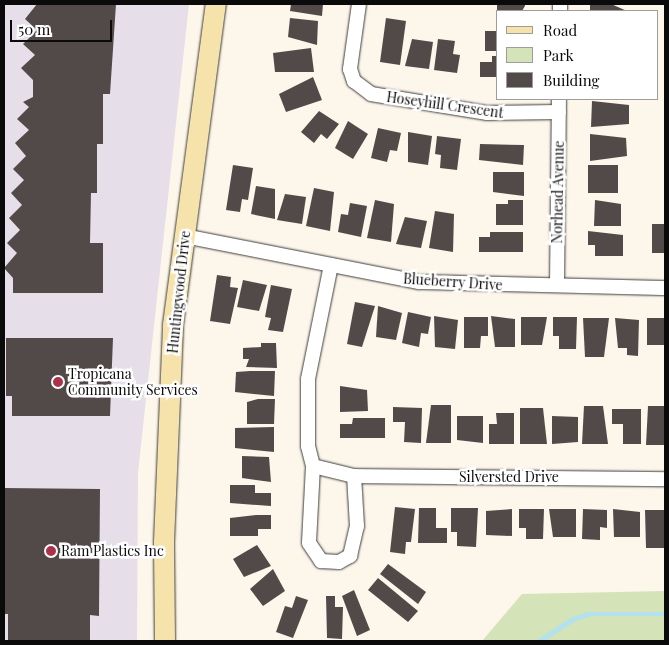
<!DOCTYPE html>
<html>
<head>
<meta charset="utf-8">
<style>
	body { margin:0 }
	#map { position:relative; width:669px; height:645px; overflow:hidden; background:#fdf6ea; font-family:"Playfair Display",serif }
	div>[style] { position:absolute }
	.industrial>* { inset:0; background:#e6dfe9 }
	.green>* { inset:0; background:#d4e3b8 }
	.stream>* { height:4.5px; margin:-2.25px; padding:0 2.25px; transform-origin:2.25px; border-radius:2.25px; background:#b4e1ee }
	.building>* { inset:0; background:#524a48 }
	.roads { filter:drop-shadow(0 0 1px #3d3d3d) drop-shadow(0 0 1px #3d3d3d) }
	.street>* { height:14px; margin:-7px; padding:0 7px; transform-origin:7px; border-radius:7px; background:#fff }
	.secondary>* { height:20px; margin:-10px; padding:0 10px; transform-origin:10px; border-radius:10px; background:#f6e3ab }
	.dots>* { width:14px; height:14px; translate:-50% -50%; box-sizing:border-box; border:2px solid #fff; border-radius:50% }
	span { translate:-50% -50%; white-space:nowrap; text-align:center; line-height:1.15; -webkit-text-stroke:5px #fff; paint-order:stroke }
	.street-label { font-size:14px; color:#0a0a0a }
	.poi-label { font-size:14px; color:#0a0a0a }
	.left { translate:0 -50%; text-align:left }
	.frame { position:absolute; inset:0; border:5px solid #0a0a0a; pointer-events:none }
	.legend { position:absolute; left:496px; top:10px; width:162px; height:90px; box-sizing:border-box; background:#fff; border:1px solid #9d9d9d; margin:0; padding:6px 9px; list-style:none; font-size:15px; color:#0a0a0a }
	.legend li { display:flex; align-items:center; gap:10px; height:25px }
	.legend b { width:25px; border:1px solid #9d9d9d }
	.scale { position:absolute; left:10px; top:20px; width:102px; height:22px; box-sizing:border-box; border:2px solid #0a0a0a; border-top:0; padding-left:6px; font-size:15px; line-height:18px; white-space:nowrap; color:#0a0a0a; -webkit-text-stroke:4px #fff; paint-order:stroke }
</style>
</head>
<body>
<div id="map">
	<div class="industrial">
		<i style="clip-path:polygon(4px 4px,189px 4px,138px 473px,137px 641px,4px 641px)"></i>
	</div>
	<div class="green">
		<i style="clip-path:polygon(665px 591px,665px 641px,482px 641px,522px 594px)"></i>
	</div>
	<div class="stream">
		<i style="left:539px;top:641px;width:40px;rotate:-32.9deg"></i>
		<i style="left:573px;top:619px;width:16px;rotate:-18deg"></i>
		<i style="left:588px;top:614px;width:77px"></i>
	</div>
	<div class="building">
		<i style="clip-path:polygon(37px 4px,116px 4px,110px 94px,103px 94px,103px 144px,97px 144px,97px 193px,91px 193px,90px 243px,103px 243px,103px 293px,13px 293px,13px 278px,4px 268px,17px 253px,7px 243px,20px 230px,9px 218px,22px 205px,11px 193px,24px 180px,13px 169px,26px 156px,15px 143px,29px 130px,17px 119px,29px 107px,23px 102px,33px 97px,33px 80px,21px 68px,35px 55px,23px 44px,37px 30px,25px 19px)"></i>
		<i style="clip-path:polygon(291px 4px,323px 4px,322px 16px,290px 11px)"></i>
		<i style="clip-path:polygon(497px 4px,525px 4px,525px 6px,522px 11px,497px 11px)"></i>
		<i style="clip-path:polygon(590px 4px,611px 4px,627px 11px,590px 11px)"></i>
		<i style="clip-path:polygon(290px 18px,318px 21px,317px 45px,288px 37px)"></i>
		<i style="clip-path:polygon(386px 18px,406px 21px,400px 65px,380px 62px)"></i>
		<i style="clip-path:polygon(485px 31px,498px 31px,498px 51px,485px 51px)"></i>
		<i style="clip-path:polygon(412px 39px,433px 42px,429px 69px,405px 66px)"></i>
		<i style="clip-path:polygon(438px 39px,455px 41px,453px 54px,460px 55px,457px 73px,434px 70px)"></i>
		<i style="clip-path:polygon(311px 48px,314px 72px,275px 72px,273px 53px)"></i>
		<i style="clip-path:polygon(492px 56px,498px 56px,498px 77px,480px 77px,480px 62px,492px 62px)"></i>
		<i style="clip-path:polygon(313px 77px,322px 100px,286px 112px,279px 94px)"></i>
		<i style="clip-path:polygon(592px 101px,629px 105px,629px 124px,591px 127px)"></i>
		<i style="clip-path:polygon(319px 111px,339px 124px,327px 139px,321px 134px,314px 143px,301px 132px)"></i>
		<i style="clip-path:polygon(348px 121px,368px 134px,353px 159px,335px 148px)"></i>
		<i style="clip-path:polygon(378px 128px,401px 133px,397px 151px,390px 150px,387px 162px,371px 158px)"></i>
		<i style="clip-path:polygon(408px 132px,432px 136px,428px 165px,408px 162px)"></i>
		<i style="clip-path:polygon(590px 134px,626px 138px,627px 156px,590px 161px)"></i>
		<i style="clip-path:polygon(437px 136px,461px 139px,457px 170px,440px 168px,441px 155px,435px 154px)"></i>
		<i style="clip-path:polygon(480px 144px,524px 145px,523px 165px,479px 160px)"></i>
		<i style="clip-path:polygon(233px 165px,253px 168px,248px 200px,242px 199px,240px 212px,226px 210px)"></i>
		<i style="clip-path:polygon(588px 165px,618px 165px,618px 193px,588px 193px)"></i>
		<i style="clip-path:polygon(493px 172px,524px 172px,524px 196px,493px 192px)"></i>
		<i style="clip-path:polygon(256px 186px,275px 189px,275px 219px,251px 214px)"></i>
		<i style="clip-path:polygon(314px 188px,334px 192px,330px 231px,306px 226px)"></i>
		<i style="clip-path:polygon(285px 194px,306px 197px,302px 224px,277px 220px)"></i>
		<i style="clip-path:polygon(375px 200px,394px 204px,391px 242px,367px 238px)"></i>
		<i style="clip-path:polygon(508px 200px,523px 200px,523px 225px,496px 225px,496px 204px,508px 204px)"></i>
		<i style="clip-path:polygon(595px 200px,621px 204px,621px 226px,594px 226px)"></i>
		<i style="clip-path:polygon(350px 203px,367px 206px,361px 237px,338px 232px,341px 214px,348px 215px)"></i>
		<i style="clip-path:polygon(435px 211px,454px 214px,453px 252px,429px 248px)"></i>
		<i style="clip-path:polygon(405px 217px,427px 221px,421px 248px,396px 244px)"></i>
		<i style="clip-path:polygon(652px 224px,665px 224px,665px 253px,652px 253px)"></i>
		<i style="clip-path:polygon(588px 231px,623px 235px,623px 256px,595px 256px,595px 245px,588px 245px)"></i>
		<i style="clip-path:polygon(490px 232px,523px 232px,523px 252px,479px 252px,479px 237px,490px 237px)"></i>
		<i style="clip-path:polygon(217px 275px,231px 277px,230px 287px,238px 288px,230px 324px,210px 321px)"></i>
		<i style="clip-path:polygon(243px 280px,267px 285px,259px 311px,237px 307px)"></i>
		<i style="clip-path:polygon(271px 285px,292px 289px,283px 332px,268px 330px,271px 318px,265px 317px)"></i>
		<i style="clip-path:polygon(355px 302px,375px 306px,362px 347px,347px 344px)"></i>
		<i style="clip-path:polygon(378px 306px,402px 313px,396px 340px,376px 337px)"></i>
		<i style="clip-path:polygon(408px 312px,431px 317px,428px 334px,421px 333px,419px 347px,402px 343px)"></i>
		<i style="clip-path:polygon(434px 316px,458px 320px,455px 349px,435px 347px)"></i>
		<i style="clip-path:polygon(491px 316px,515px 319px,515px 347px,495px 347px)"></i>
		<i style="clip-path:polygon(464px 317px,488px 317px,488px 336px,481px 336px,480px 348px,464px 348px)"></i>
		<i style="clip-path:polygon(521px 317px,547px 317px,542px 345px,521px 345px)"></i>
		<i style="clip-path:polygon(553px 317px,577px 317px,576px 349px,559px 349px,559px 336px,553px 336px)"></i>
		<i style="clip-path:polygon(583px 318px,609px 318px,604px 357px,585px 357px)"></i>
		<i style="clip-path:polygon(615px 318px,639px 320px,638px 356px,627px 355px,627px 348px,618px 348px)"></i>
		<i style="clip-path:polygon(647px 318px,665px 318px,665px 345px,647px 345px)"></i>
		<i style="clip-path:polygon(6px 338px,113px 338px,110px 416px,12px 416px,12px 396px,6px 396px)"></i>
		<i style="clip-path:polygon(261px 343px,276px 343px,277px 368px,246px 367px,249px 359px,243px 359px,243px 348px,261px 347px)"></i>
		<i style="clip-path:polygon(250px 371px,275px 371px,274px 396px,235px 392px,236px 372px)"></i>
		<i style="clip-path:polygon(340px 386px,367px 390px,368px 411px,340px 412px)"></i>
		<i style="clip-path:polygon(258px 399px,275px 399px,274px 424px,247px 424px,247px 402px)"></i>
		<i style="clip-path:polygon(431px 405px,451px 405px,451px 443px,426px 443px)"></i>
		<i style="clip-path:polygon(584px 406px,603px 406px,608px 444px,582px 444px)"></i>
		<i style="clip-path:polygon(648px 406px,665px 406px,665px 445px,646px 445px)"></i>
		<i style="clip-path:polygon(393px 407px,422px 408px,421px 443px,404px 442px,405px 422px,393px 422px)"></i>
		<i style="clip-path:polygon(520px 408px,543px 408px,547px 444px,520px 444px)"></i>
		<i style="clip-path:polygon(612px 409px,641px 409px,641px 444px,623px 444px,623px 424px,612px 424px)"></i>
		<i style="clip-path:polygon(496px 413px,514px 413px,514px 444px,489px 444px,489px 424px,497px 424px)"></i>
		<i style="clip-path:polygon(457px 416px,483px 416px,483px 443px,457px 440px)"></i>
		<i style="clip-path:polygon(552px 416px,578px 417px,578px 442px,552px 444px)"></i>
		<i style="clip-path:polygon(353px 418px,385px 418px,385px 438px,340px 438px,340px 424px,352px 424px)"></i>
		<i style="clip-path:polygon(274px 427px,274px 452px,235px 448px,235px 428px)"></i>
		<i style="clip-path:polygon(242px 456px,269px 457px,271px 482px,242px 478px)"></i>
		<i style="clip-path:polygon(230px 485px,255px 485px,255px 493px,271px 493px,271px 506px,230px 503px)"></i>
		<i style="clip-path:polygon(4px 488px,100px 489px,99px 616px,90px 615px,90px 641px,8px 641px,8px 614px,4px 614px)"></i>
		<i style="clip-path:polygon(395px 507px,415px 509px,411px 542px,406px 542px,405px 554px,390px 552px)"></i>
		<i style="clip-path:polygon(419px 508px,436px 508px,436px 528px,447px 528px,447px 543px,418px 543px)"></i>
		<i style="clip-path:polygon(451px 508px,478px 508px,476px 547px,457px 546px,457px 532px,451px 532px)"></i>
		<i style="clip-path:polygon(512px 509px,512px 536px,486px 535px,486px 511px)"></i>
		<i style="clip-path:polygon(519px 509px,544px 509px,543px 539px,526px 539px,526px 528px,519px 528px)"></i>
		<i style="clip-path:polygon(549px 509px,576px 509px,576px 537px,553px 537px)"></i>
		<i style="clip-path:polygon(583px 509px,607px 510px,607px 528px,600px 527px,600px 540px,582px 539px)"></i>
		<i style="clip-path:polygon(613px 509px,640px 512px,640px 537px,614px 537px)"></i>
		<i style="clip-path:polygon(645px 510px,665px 510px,665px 548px,646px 548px)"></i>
		<i style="clip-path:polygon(256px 515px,271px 515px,271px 529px,258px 529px,258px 536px,230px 536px,230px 518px)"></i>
		<i style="clip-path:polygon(257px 545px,271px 566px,244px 577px,233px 559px)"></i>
		<i style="clip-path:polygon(388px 564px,426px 592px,418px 604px,380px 574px)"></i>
		<i style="clip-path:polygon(273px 569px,285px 591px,263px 606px,250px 589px)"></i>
		<i style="clip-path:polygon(378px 578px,418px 611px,408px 622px,368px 590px)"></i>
		<i style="clip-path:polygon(354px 590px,370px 630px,357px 636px,342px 596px)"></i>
		<i style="clip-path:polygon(296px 596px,308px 600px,293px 638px,276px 632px,285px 606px,292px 608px)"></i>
		<i style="clip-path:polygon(326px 596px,335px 596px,335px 607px,343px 607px,342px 639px,327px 638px)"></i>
	</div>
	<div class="roads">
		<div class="street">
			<i style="left:359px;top:4px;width:66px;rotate:97.9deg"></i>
			<i style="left:350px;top:69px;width:13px;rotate:72deg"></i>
			<i style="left:354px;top:81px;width:21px;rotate:37deg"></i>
			<i style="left:371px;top:94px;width:118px;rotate:9.3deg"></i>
			<i style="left:487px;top:113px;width:72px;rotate:-0.8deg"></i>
			<i style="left:560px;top:11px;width:7px;rotate:-90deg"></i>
			<i style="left:184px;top:236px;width:239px;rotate:11.1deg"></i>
			<i style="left:419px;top:282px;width:246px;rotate:1.4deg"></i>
			<i style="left:331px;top:265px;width:116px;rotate:101.4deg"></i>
			<i style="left:308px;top:379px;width:67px;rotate:90deg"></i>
			<i style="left:308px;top:446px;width:21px;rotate:76deg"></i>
			<i style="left:313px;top:466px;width:42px;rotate:13.7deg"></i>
			<i style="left:354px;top:476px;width:311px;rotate:0.6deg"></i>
			<i style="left:557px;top:285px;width:186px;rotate:-89.4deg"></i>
			<i style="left:313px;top:466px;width:77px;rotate:93deg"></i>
			<i style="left:309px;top:543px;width:22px;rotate:56deg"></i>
			<i style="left:321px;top:561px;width:18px;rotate:3deg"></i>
			<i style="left:339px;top:562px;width:13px;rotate:-29deg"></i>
			<i style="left:350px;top:556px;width:31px;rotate:-77deg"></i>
			<i style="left:357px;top:526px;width:50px;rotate:-93.4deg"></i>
		</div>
		<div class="secondary">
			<i style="left:165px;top:641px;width:99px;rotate:-90.6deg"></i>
			<i style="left:164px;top:542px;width:217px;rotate:-87.6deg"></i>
			<i style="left:173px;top:325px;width:324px;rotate:-82.4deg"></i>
		</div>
	</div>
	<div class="dots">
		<i style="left:58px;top:382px;background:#aa3249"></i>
		<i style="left:51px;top:551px;background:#aa3249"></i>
	</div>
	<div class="street-label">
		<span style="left:445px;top:105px;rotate:8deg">Hoseyhill Crescent</span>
		<span style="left:558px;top:192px;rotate:-89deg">Norhead Avenue</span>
		<span style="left:453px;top:282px;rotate:4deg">Blueberry Drive</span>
		<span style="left:179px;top:292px;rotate:-84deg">Huntingwood Drive</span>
		<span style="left:509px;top:477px">Silversted Drive</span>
	</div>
	<div class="poi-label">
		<span class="left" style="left:68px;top:382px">Tropicana<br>Community Services</span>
		<span class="left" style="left:61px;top:551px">Ram Plastics Inc</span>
	</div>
	<div class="frame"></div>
	<ul class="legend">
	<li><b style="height:6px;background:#f6e3ab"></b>Road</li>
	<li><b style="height:14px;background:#d4e3b8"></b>Park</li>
	<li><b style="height:14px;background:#524a48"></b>Building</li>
	</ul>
	<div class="scale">50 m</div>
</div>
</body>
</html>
